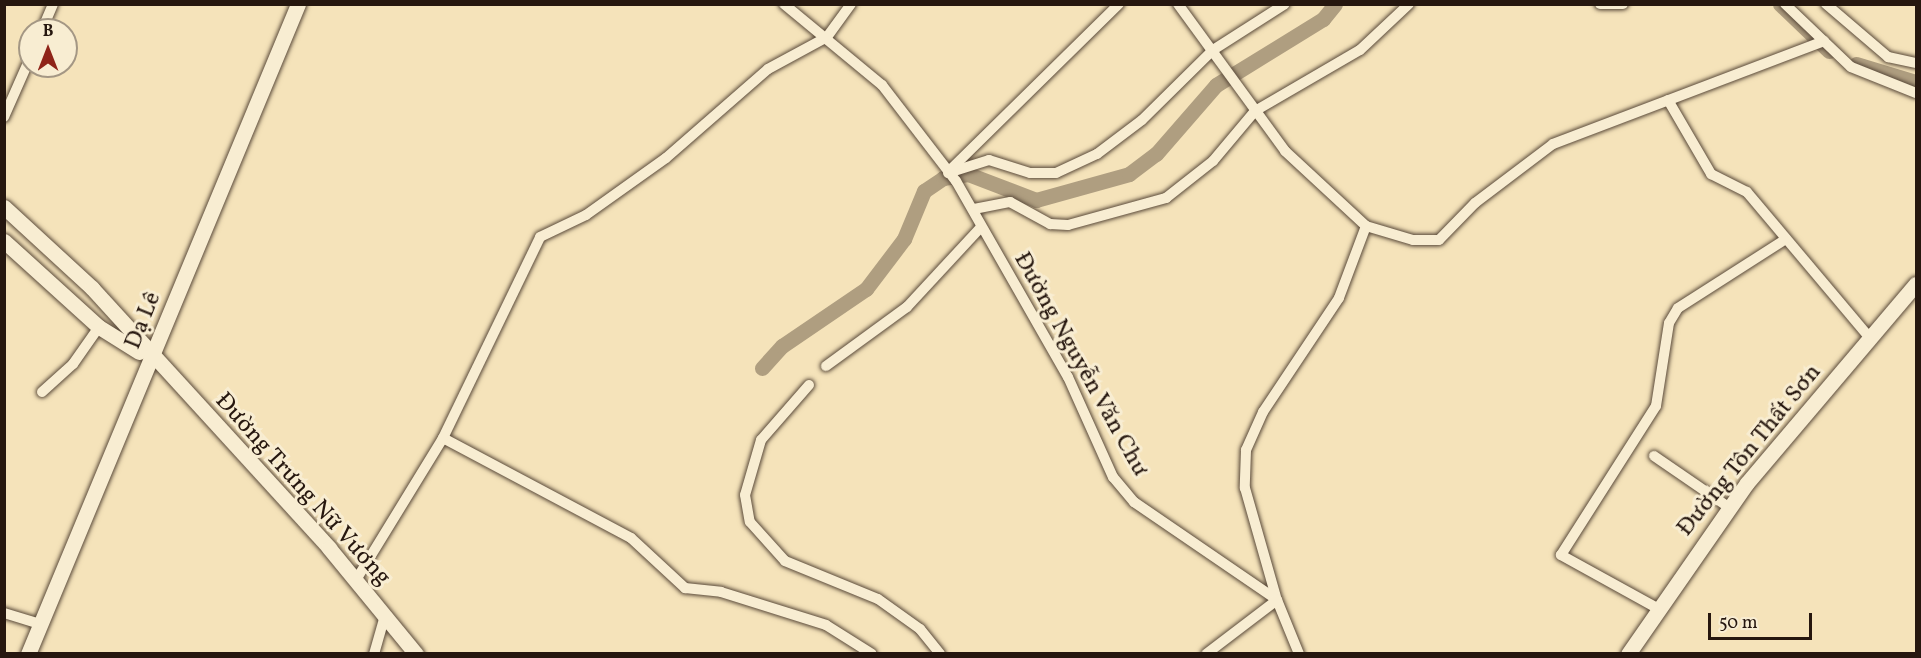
<!DOCTYPE html>
<html>
<head>
<meta charset="utf-8">
<style>
	body { margin:0 }
	#map { position:relative; width:1921px; height:658px; overflow:hidden; background:#f5e3ba; font-family:Vollkorn,serif }
	div>[style] { position:absolute }
	.canal>* { height:15px; margin:-7.5px; padding:0 7.5px; transform-origin:7.5px; border-radius:7.5px; background:#af9e80 }
	.roads { filter:drop-shadow(0 0 2px #5a4a3a) drop-shadow(0 0 2px #5a4a3a) }
	.street>* { height:10px; margin:-5px; padding:0 5px; transform-origin:5px; border-radius:5px; background:#f8edd2 }
	.secondary>* { height:15px; margin:-7.5px; padding:0 7.5px; transform-origin:7.5px; border-radius:7.5px; background:#f8edd2 }
	span { translate:-50% -50%; white-space:nowrap; text-align:center; line-height:1.15; -webkit-text-stroke:6px #f8edd2; paint-order:stroke }
	.street-label { font-size:24px; color:#26170f }
	.frame { position:absolute; inset:0; border:6px solid #26170f; pointer-events:none }
	.north { position:absolute; left:18px; top:18px; width:60px; height:60px; box-sizing:border-box; background:#f8edd2; border:2px solid #a49784; border-radius:50%; rotate:0deg; font-size:16px; font-weight:700; line-height:24px; text-align:center; color:#26170f }
	.north::after { content:''; display:block; margin:auto; width:21px; height:27px; background:#8f2418; clip-path:polygon(50% 0,100% 100%,50% 72%,0 100%) }
	.scale { position:absolute; left:1708px; top:613px; width:104px; height:27px; box-sizing:border-box; border:3px solid #26170f; border-top:0; padding-left:8px; font-size:18px; line-height:21px; white-space:nowrap; color:#26170f; -webkit-text-stroke:4px #f8edd2; paint-order:stroke }
</style>
</head>
<body>
<div id="map">
	<div class="canal">
		<i style="left:1780px;top:4px;width:68px;rotate:43.8deg"></i>
		<i style="left:1856px;top:64px;width:63px;rotate:16.7deg"></i>
		<i style="left:762px;top:368px;width:30px;rotate:-48deg"></i>
		<i style="left:782px;top:346px;width:102px;rotate:-34.2deg"></i>
		<i style="left:866px;top:289px;width:63px;rotate:-52.8deg"></i>
		<i style="left:904px;top:239px;width:52px;rotate:-67.4deg"></i>
		<i style="left:924px;top:191px;width:23px;rotate:-34deg"></i>
		<i style="left:943px;top:178px;width:25px;rotate:-9deg"></i>
		<i style="left:968px;top:174px;width:73px;rotate:20.9deg"></i>
		<i style="left:1036px;top:200px;width:97px;rotate:-15.6deg"></i>
		<i style="left:1129px;top:174px;width:34px;rotate:-37deg"></i>
		<i style="left:1156px;top:154px;width:91px;rotate:-49deg"></i>
		<i style="left:1216px;top:85px;width:126px;rotate:-31.7deg"></i>
		<i style="left:1323px;top:19px;width:19px;rotate:-51deg"></i>
	</div>
	<div class="roads">
		<div class="street">
			<i style="left:784px;top:4px;width:127px;rotate:39.6deg"></i>
			<i style="left:882px;top:85px;width:121px;rotate:52.4deg"></i>
			<i style="left:956px;top:181px;width:226px;rotate:60.3deg"></i>
			<i style="left:1068px;top:377px;width:110px;rotate:65.8deg"></i>
			<i style="left:1113px;top:477px;width:33px;rotate:50deg"></i>
			<i style="left:1134px;top:502px;width:173px;rotate:34.4deg"></i>
			<i style="left:1277px;top:600px;width:58px;rotate:67.8deg"></i>
			<i style="left:1178px;top:4px;width:182px;rotate:53.9deg"></i>
			<i style="left:1285px;top:151px;width:110px;rotate:42.8deg"></i>
			<i style="left:1366px;top:226px;width:77px;rotate:110.6deg"></i>
			<i style="left:1339px;top:298px;width:137px;rotate:123.7deg"></i>
			<i style="left:1263px;top:412px;width:42px;rotate:114.1deg"></i>
			<i style="left:1246px;top:450px;width:38px;rotate:92deg"></i>
			<i style="left:1245px;top:488px;width:116px;rotate:74.1deg"></i>
			<i style="left:1277px;top:600px;width:89px;rotate:142.7deg"></i>
			<i style="left:1600px;top:4px;width:23px"></i>
			<i style="left:1785px;top:4px;width:91px;rotate:43.7deg"></i>
			<i style="left:1851px;top:67px;width:70px;rotate:21.8deg"></i>
			<i style="left:1826px;top:4px;width:82px;rotate:40.5deg"></i>
			<i style="left:1888px;top:57px;width:29px;rotate:12deg"></i>
			<i style="left:42px;top:30px;width:28px;rotate:-67deg"></i>
			<i style="left:1668px;top:100px;width:86px;rotate:59.8deg"></i>
			<i style="left:1711px;top:174px;width:40px;rotate:26.6deg"></i>
			<i style="left:1747px;top:192px;width:191px;rotate:49.9deg"></i>
			<i style="left:4px;top:117px;width:64px;rotate:-66.2deg"></i>
			<i style="left:952px;top:168px;width:234px;rotate:-44.5deg"></i>
			<i style="left:948px;top:173px;width:43px;rotate:-17.6deg"></i>
			<i style="left:989px;top:160px;width:43px;rotate:17.6deg"></i>
			<i style="left:1030px;top:173px;width:26px"></i>
			<i style="left:1056px;top:173px;width:45px;rotate:-24.9deg"></i>
			<i style="left:1097px;top:154px;width:56px;rotate:-37.1deg"></i>
			<i style="left:1142px;top:120px;width:100px;rotate:-44.6deg"></i>
			<i style="left:1213px;top:50px;width:85px;rotate:-32.6deg"></i>
			<i style="left:974px;top:209px;width:37px;rotate:-11deg"></i>
			<i style="left:1010px;top:202px;width:46px;rotate:28.8deg"></i>
			<i style="left:1050px;top:224px;width:18px;rotate:3deg"></i>
			<i style="left:1068px;top:225px;width:102px;rotate:-15.4deg"></i>
			<i style="left:1166px;top:198px;width:60px;rotate:-38.2deg"></i>
			<i style="left:1213px;top:161px;width:65px;rotate:-50deg"></i>
			<i style="left:1255px;top:111px;width:121px;rotate:-30.2deg"></i>
			<i style="left:1360px;top:50px;width:67px;rotate:-43.2deg"></i>
			<i style="left:1366px;top:226px;width:49px;rotate:16.6deg"></i>
			<i style="left:1413px;top:240px;width:26px"></i>
			<i style="left:1439px;top:240px;width:52px;rotate:-45.8deg"></i>
			<i style="left:1475px;top:203px;width:98px;rotate:-37.1deg"></i>
			<i style="left:1553px;top:144px;width:290px;rotate:-20.8deg"></i>
			<i style="left:826px;top:366px;width:100px;rotate:-36.1deg"></i>
			<i style="left:907px;top:307px;width:109px;rotate:-47.2deg"></i>
			<i style="left:809px;top:385px;width:73px;rotate:131.1deg"></i>
			<i style="left:761px;top:440px;width:57px;rotate:106.2deg"></i>
			<i style="left:745px;top:495px;width:27px;rotate:80deg"></i>
			<i style="left:750px;top:522px;width:52px;rotate:48.1deg"></i>
			<i style="left:785px;top:561px;width:100px;rotate:22.2deg"></i>
			<i style="left:878px;top:599px;width:52px;rotate:35.5deg"></i>
			<i style="left:920px;top:629px;width:32px;rotate:51deg"></i>
			<i style="left:42px;top:392px;width:42px;rotate:-42.1deg"></i>
			<i style="left:73px;top:364px;width:45px;rotate:-54.9deg"></i>
			<i style="left:443px;top:438px;width:213px;rotate:28deg"></i>
			<i style="left:631px;top:538px;width:74px;rotate:42.8deg"></i>
			<i style="left:685px;top:588px;width:36px;rotate:6deg"></i>
			<i style="left:721px;top:592px;width:110px;rotate:17.4deg"></i>
			<i style="left:826px;top:625px;width:54px;rotate:32.2deg"></i>
			<i style="left:1654px;top:456px;width:92px;rotate:34.4deg"></i>
			<i style="left:356px;top:580px;width:167px;rotate:-58.5deg"></i>
			<i style="left:443px;top:438px;width:223px;rotate:-64.2deg"></i>
			<i style="left:540px;top:237px;width:51px;rotate:-25.6deg"></i>
			<i style="left:586px;top:215px;width:98px;rotate:-35.5deg"></i>
			<i style="left:666px;top:158px;width:135px;rotate:-41.1deg"></i>
			<i style="left:768px;top:69px;width:67px;rotate:-28.5deg"></i>
			<i style="left:827px;top:37px;width:41px;rotate:-54deg"></i>
			<i style="left:1657px;top:608px;width:110px;rotate:-151.1deg"></i>
			<i style="left:1561px;top:555px;width:177px;rotate:-57.5deg"></i>
			<i style="left:1656px;top:406px;width:84px;rotate:-81.1deg"></i>
			<i style="left:1669px;top:323px;width:17px;rotate:-59deg"></i>
			<i style="left:1678px;top:308px;width:128px;rotate:-32.6deg"></i>
			<i style="left:4px;top:613px;width:39px;rotate:17deg"></i>
			<i style="left:374px;top:654px;width:40px;rotate:-74deg"></i>
		</div>
		<div class="secondary">
			<i style="left:4px;top:207px;width:120px;rotate:42.6deg"></i>
			<i style="left:92px;top:288px;width:352px;rotate:47.6deg"></i>
			<i style="left:329px;top:548px;width:137px;rotate:50.6deg"></i>
			<i style="left:4px;top:241px;width:128px;rotate:42.2deg"></i>
			<i style="left:99px;top:327px;width:47px;rotate:32deg"></i>
			<i style="left:28px;top:654px;width:704px;rotate:-67.44deg"></i>
			<i style="left:1628px;top:654px;width:208px;rotate:-55.2deg"></i>
			<i style="left:1747px;top:483px;width:261px;rotate:-49.7deg"></i>
		</div>
	</div>
	<div class="street-label">
		<span style="left:144px;top:321px;rotate:-68deg">Dạ Lê</span>
		<span style="left:1080px;top:365px;rotate:61deg">Đường Nguyễn Văn Chư</span>
		<span style="left:1750px;top:451px;rotate:-51deg">Đường Tôn Thất Sơn</span>
		<span style="left:302px;top:490px;rotate:48deg">Đường Trưng Nữ Vương</span>
	</div>
	<div class="frame"></div>
	<div class="north">B</div>
	<div class="scale">50 m</div>
</div>
</body>
</html>
